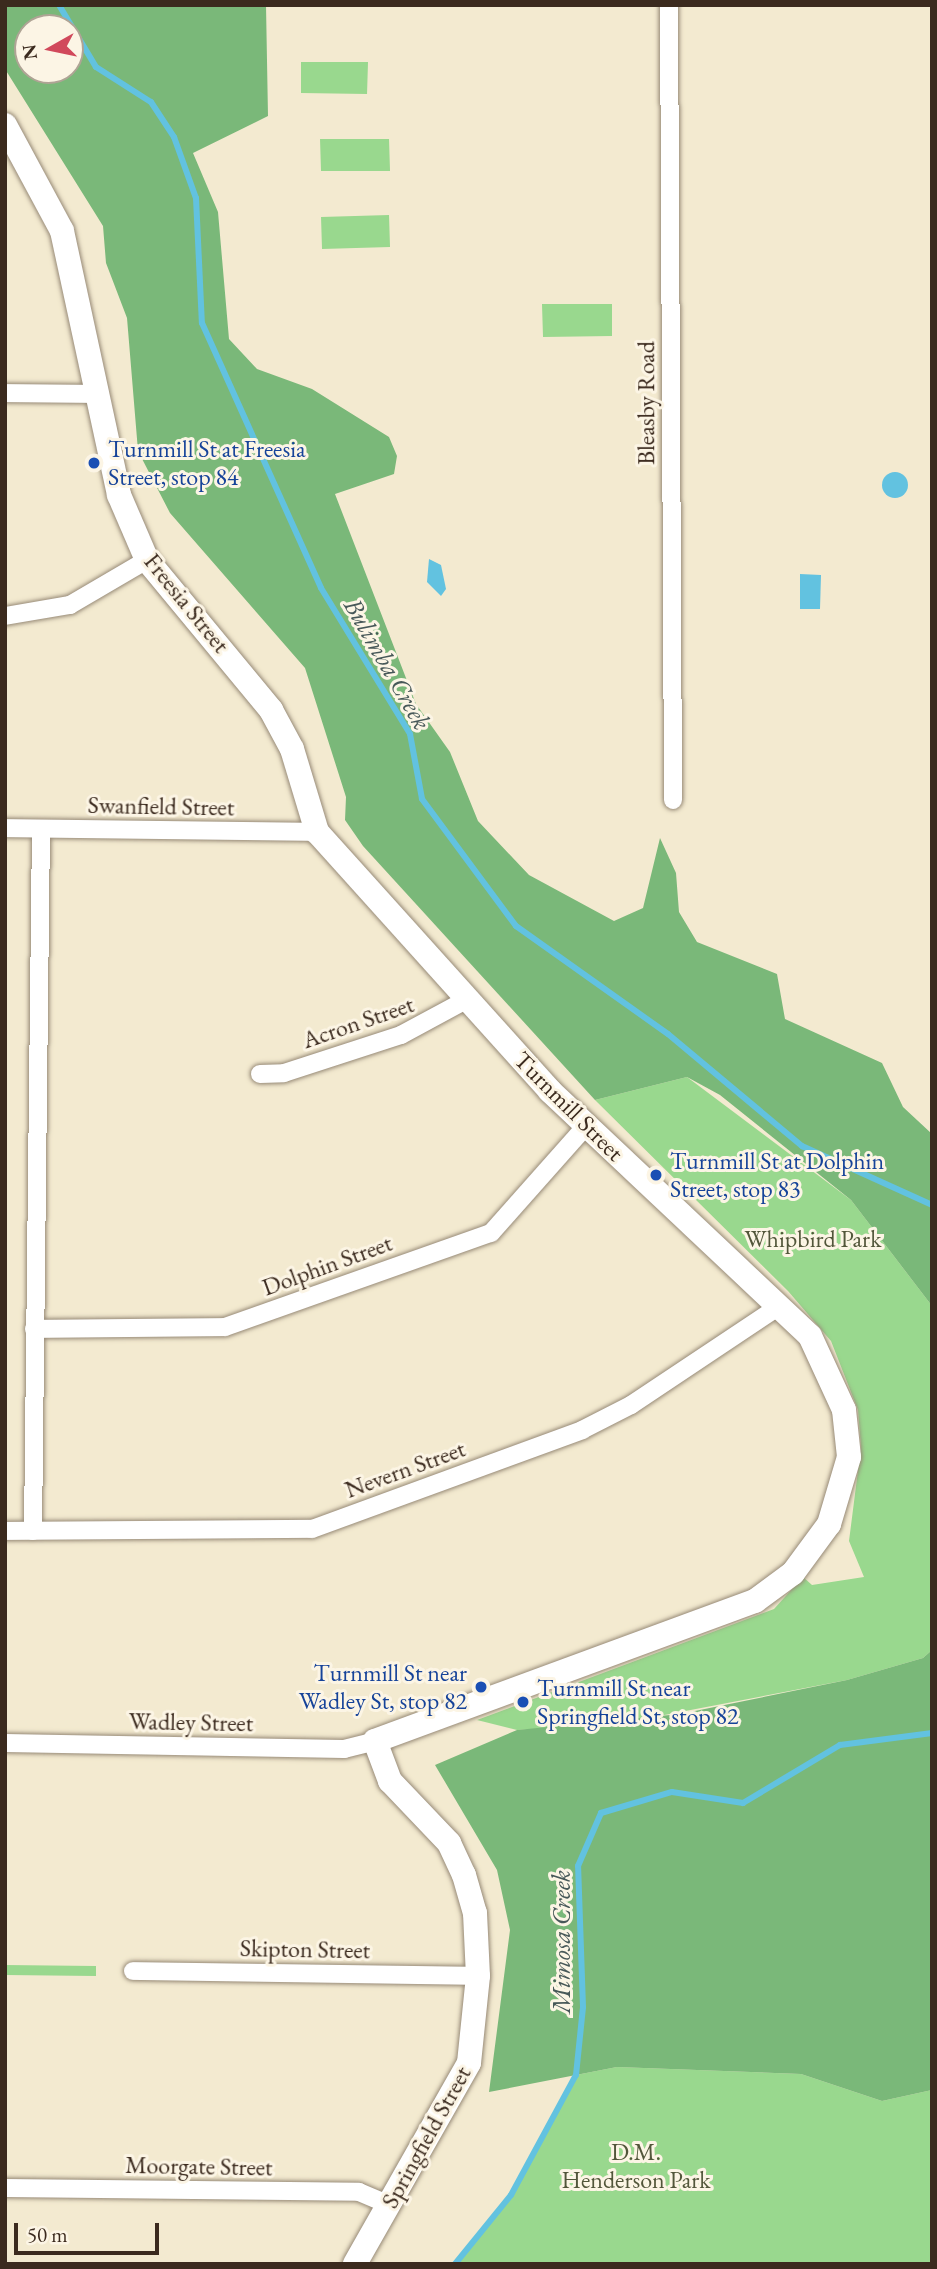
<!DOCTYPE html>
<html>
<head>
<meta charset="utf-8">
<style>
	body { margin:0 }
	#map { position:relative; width:937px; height:2269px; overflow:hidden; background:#f3ead0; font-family:"EB Garamond",serif }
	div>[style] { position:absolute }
	.green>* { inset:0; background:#99d88e }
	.forest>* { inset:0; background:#7ab879 }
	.water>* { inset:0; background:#62c2e0 }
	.round { border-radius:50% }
	.stream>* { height:6px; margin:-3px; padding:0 3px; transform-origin:3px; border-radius:3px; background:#62c2e0 }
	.roads { filter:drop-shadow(0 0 2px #978a77) drop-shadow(0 0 2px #978a77) }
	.street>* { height:18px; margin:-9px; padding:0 9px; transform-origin:9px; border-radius:9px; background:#fff }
	.secondary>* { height:24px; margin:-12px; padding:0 12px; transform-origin:12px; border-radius:12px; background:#fff }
	.dots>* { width:19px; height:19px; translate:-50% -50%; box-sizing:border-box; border:4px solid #fcf5e5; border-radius:50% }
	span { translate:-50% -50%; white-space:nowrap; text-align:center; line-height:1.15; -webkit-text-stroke:6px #fcf5e5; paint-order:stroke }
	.street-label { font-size:24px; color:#3b2a1e }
	.transit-label { font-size:24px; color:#164399 }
	.left { translate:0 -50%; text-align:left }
	.right { translate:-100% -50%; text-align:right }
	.park-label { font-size:24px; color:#52563a }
	.water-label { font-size:26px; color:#475858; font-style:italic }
	.frame { position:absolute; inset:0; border:7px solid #3b2a1e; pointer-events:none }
	.north { position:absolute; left:14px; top:14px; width:70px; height:70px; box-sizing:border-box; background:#fcf5e5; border:2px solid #afa495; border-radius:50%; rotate:261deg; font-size:19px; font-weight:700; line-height:28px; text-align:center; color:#3b2a1e }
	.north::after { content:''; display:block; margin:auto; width:24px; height:32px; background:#d1495b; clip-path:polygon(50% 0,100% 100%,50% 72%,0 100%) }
	.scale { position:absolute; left:14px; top:2223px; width:145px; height:32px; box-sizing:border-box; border:4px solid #3b2a1e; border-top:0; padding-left:9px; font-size:21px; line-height:24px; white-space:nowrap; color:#3b2a1e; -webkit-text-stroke:5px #fcf5e5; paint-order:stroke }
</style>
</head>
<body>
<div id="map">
	<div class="green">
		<i style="clip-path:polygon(301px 62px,368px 62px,367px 94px,301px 93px)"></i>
		<i style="clip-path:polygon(320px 139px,389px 139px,390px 171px,321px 171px)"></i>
		<i style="clip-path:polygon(389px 215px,390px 247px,322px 249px,321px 217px)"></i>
		<i style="clip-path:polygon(542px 304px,612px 304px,612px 336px,543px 337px)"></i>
		<i style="clip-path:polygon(687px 1077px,851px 1200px,932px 1306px,932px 1650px,923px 1658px,847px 1680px,612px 1725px,517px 1730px,477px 1720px,774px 1609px,803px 1577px,812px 1585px,864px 1577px,849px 1541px,861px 1447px,858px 1410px,831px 1341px,788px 1291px,595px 1100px)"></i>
		<i style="clip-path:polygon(5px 1965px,96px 1966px,96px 1976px,5px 1975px)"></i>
		<i style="clip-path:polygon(617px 2067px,801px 2074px,882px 2101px,932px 2090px,932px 2264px,455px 2264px,511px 2195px,576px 2075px)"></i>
	</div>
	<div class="forest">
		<i style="clip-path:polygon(evenodd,5px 5px,266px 5px,268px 116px,193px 153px,218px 212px,229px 339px,257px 369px,312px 389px,389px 437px,397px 456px,394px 474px,335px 494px,416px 704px,450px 752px,478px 821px,529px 875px,614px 921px,643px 908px,660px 838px,676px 873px,679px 912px,697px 942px,777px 974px,785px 1019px,882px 1063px,903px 1107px,932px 1134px,932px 1306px,851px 1200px,720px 1095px,687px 1077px,595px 1100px,363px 846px,345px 820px,346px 797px,305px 668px,170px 513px,138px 451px,127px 318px,106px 263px,103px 226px,5px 69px,5px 5px,28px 28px,70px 28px,70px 70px,28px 70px,28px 28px)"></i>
		<i style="clip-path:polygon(932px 1650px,932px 2090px,882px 2101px,801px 2074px,617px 2067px,489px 2092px,510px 1930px,497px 1870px,435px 1765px,517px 1730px,680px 1714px,847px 1680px,923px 1658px)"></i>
	</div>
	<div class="water">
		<i class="round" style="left:882px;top:472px;width:26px;height:26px"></i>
		<i style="clip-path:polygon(429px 559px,441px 565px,446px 589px,441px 596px,427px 582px)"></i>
		<i style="clip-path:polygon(800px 574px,821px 575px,820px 609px,800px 609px)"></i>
	</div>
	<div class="stream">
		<i style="left:59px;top:5px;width:72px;rotate:59.2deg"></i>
		<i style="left:96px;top:67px;width:65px;rotate:32.5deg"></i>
		<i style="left:151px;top:102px;width:42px;rotate:56.7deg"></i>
		<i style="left:174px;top:137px;width:65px;rotate:70.2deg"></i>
		<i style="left:196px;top:198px;width:125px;rotate:87.3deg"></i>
		<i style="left:202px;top:323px;width:290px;rotate:65.8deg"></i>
		<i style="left:321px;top:588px;width:171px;rotate:58.6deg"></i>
		<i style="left:410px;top:734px;width:66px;rotate:79.5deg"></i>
		<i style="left:422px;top:799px;width:158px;rotate:53.5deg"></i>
		<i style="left:516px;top:926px;width:186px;rotate:35.4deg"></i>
		<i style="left:668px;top:1034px;width:175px;rotate:39.9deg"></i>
		<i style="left:802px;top:1146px;width:143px;rotate:24.4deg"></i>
		<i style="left:455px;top:2264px;width:89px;rotate:-50.9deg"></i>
		<i style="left:511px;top:2195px;width:136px;rotate:-61.6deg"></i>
		<i style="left:576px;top:2075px;width:68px;rotate:-84.1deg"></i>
		<i style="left:583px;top:2007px;width:141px;rotate:-92deg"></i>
		<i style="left:578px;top:1866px;width:58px;rotate:-66.5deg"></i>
		<i style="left:601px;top:1813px;width:74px;rotate:-16.5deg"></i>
		<i style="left:672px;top:1792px;width:72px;rotate:8.8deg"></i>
		<i style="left:743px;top:1803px;width:113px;rotate:-30.9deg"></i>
		<i style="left:840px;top:1745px;width:93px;rotate:-7.4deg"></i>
	</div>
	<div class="roads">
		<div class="street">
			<i style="left:669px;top:5px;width:795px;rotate:89.71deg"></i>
			<i style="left:5px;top:393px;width:89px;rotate:0.6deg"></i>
			<i style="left:5px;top:616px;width:66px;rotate:-9.6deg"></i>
			<i style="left:70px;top:605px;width:89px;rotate:-30.3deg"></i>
			<i style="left:5px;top:828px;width:312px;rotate:0.7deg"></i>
			<i style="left:260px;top:1074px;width:24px;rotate:-2deg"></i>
			<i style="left:284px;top:1073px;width:123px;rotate:-18deg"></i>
			<i style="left:401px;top:1035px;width:74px;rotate:-28.3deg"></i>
			<i style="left:34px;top:1329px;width:191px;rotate:-0.6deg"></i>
			<i style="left:225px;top:1327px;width:282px;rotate:-19.5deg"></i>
			<i style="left:491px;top:1233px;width:143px;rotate:-48.4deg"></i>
			<i style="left:5px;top:1531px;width:307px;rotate:-0.4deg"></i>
			<i style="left:312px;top:1529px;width:288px;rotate:-20.1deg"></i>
			<i style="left:582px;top:1430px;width:55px;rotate:-27deg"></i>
			<i style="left:631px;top:1405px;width:180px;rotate:-33.7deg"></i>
			<i style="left:33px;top:1531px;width:702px;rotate:-89.35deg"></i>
			<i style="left:5px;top:1743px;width:339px;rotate:1deg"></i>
			<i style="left:344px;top:1749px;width:32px;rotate:-14deg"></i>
			<i style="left:133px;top:1971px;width:345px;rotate:0.8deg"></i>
			<i style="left:5px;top:2188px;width:354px;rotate:0.6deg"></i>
			<i style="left:359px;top:2192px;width:34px;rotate:23deg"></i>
		</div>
		<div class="secondary">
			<i style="left:5px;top:125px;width:120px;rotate:61.7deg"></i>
			<i style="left:62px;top:231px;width:270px;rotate:77.8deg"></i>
			<i style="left:119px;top:495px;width:71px;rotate:66.7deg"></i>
			<i style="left:147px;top:560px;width:195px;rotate:50.4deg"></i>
			<i style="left:271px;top:710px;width:44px;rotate:61.7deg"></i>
			<i style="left:292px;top:749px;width:87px;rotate:73.2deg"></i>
			<i style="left:317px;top:832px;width:348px;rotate:48deg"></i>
			<i style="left:550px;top:1091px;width:357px;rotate:43.3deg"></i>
			<i style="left:810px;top:1336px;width:81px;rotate:65.3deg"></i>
			<i style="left:844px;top:1410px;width:47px;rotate:83.9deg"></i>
			<i style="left:849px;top:1457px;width:70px;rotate:106.6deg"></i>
			<i style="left:829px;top:1524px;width:61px;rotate:126.3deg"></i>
			<i style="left:793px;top:1573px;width:47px;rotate:143.6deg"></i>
			<i style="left:755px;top:1601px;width:405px;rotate:159.8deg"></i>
			<i style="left:375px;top:1741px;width:43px;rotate:69.4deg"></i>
			<i style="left:390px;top:1781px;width:86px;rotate:46.4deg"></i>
			<i style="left:449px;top:1843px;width:35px;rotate:65deg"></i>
			<i style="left:464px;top:1875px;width:40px;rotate:74deg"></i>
			<i style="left:475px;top:1913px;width:63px;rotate:87.3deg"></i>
			<i style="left:478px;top:1976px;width:87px;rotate:95.9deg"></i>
			<i style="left:469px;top:2063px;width:231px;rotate:119.6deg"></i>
		</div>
	</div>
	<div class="dots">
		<i style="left:94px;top:463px;background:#1a4fb4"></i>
		<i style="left:656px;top:1175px;background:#1a4fb4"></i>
		<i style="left:481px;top:1687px;background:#1a4fb4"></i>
		<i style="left:523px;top:1702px;background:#1a4fb4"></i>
	</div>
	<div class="street-label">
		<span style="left:646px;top:403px;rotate:-90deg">Bleasby Road</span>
		<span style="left:187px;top:603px;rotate:51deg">Freesia Street</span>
		<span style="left:161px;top:806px;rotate:1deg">Swanfield Street</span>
		<span style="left:358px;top:1022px;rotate:-19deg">Acron Street</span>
		<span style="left:569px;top:1106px;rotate:45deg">Turnmill Street</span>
		<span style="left:327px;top:1265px;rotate:-20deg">Dolphin Street</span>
		<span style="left:405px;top:1469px;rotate:-20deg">Nevern Street</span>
		<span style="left:191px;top:1722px;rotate:1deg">Wadley Street</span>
		<span style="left:305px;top:1949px;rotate:1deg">Skipton Street</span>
		<span style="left:426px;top:2137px;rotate:-61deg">Springfield Street</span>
		<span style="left:199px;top:2166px;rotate:1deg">Moorgate Street</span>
	</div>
	<div class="transit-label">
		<span class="left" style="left:108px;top:463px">Turnmill St at Freesia<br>Street, stop 84</span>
		<span class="left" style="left:670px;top:1175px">Turnmill St at Dolphin<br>Street, stop 83</span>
		<span class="right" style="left:467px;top:1687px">Turnmill St near<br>Wadley St, stop 82</span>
		<span class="left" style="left:537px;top:1702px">Turnmill St near<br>Springfield St, stop 82</span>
	</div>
	<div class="park-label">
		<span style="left:813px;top:1239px">Whipbird Park</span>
		<span style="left:636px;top:2166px">D.M.<br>Henderson Park</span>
	</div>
	<div class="water-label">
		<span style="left:387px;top:664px;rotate:60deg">Bulimba Creek</span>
		<span style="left:562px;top:1942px;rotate:-90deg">Mimosa Creek</span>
	</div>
	<div class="frame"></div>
	<div class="north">N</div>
	<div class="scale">50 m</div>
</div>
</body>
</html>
